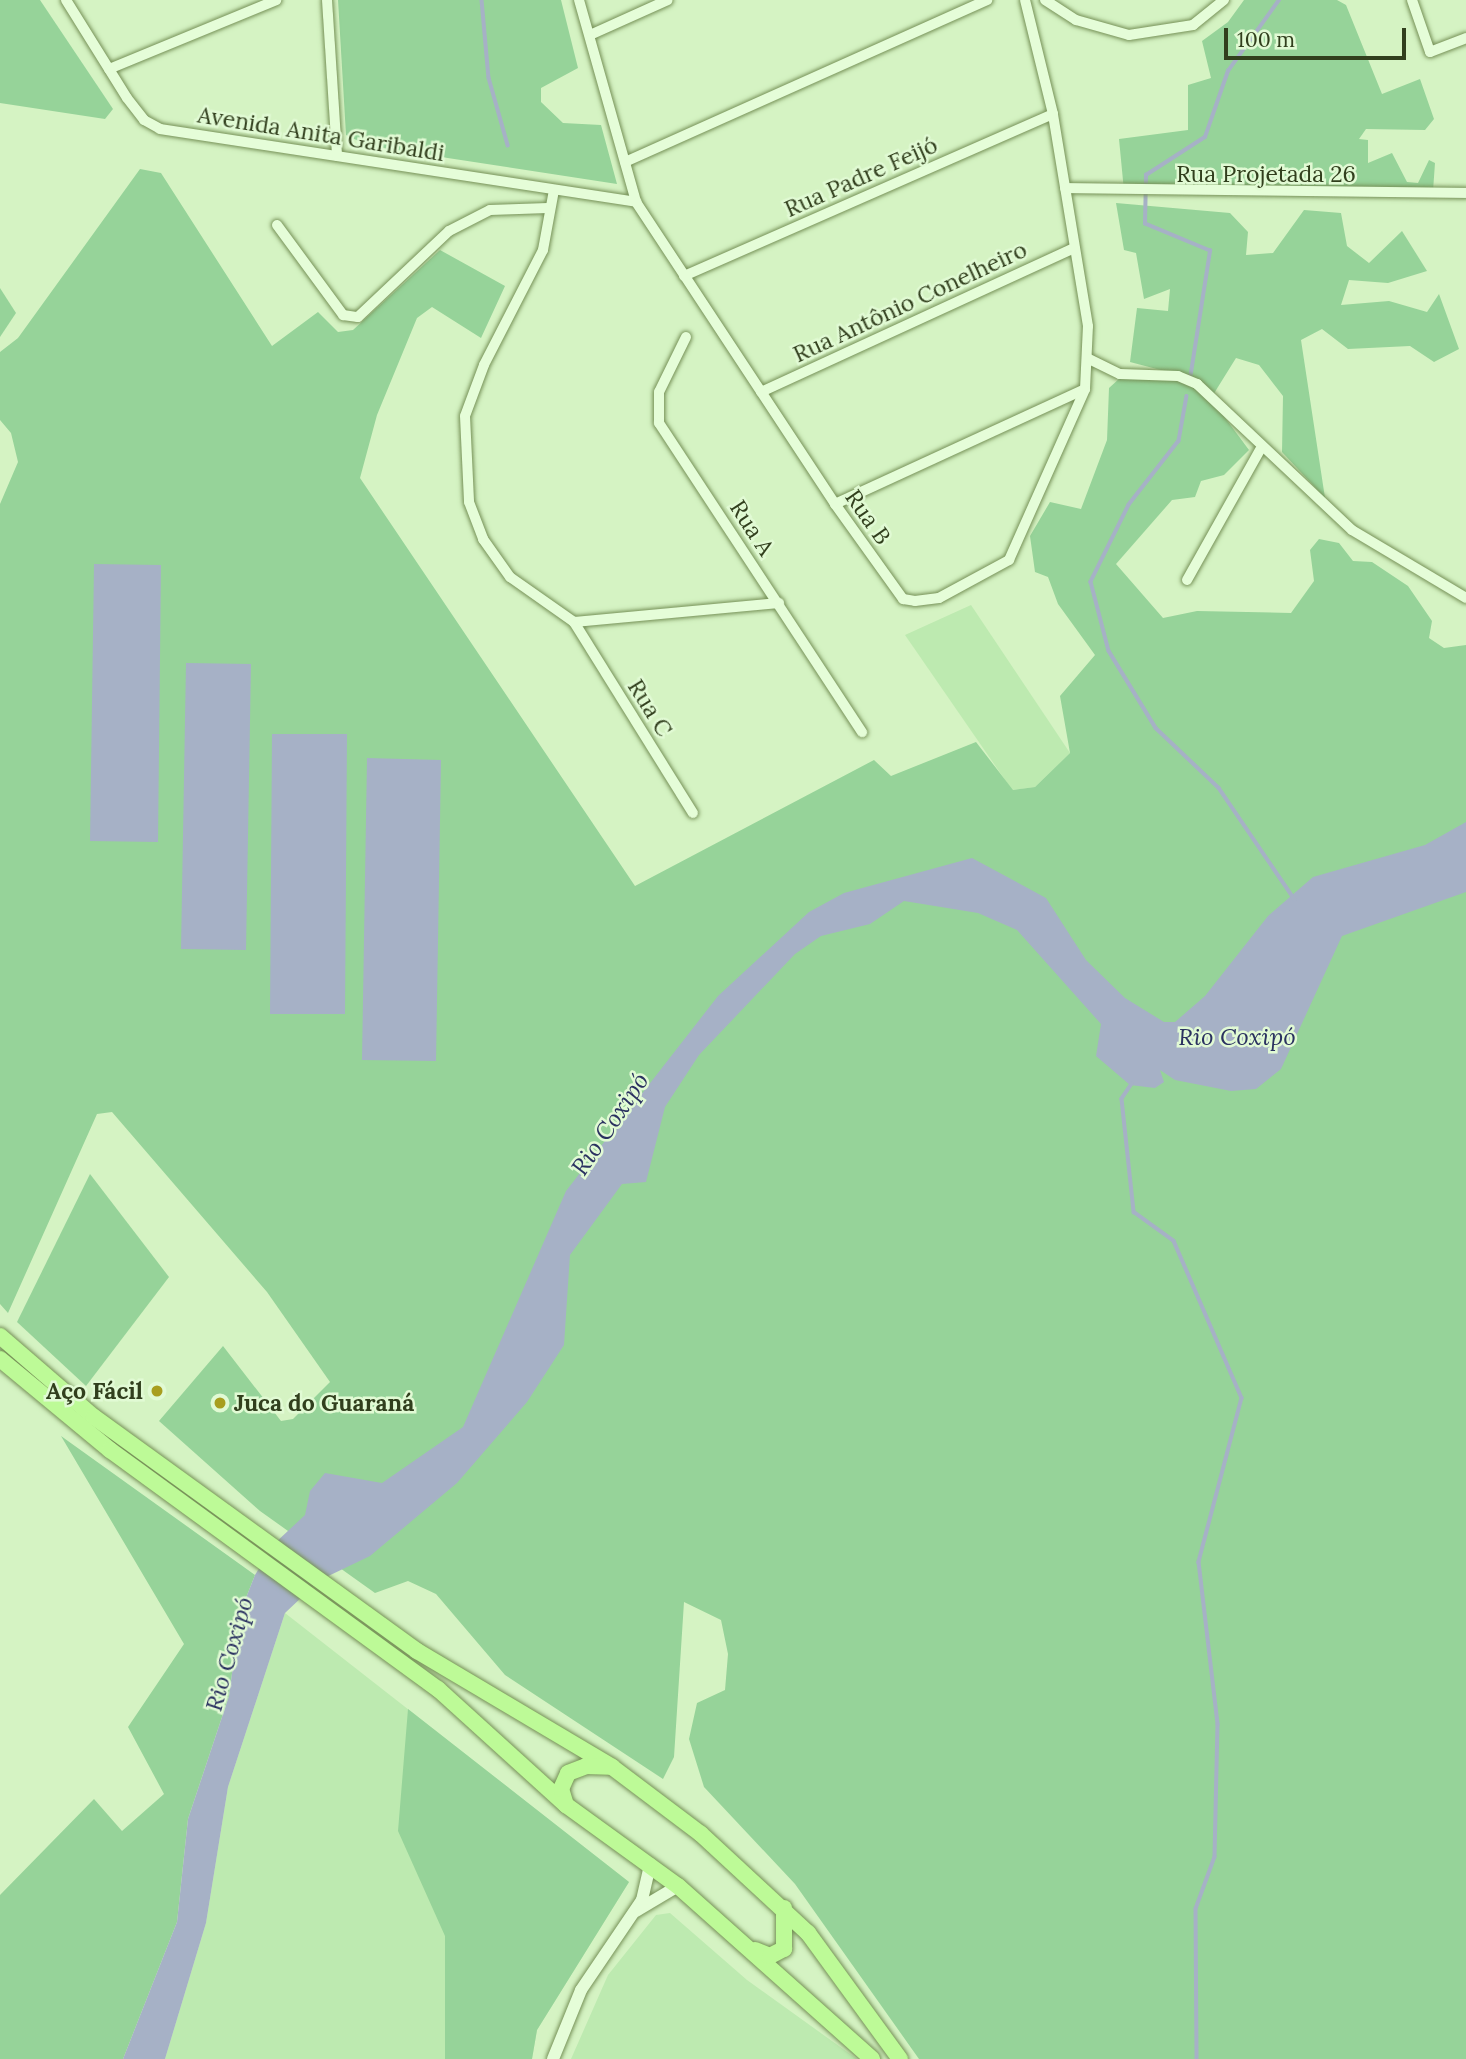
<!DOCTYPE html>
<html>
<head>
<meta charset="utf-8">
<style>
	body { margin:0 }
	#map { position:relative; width:1466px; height:2059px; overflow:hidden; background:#d5f3c3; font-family:Lora,serif }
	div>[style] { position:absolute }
	.farmland>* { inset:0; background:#bdeab0 }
	.green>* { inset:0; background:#96d399 }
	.water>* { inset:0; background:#a6b1c6 }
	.stream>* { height:3.5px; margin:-1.75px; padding:0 1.75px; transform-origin:1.75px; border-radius:1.75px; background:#a6b1c6 }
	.roads { filter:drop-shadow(0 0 2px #769157) drop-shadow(0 0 2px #769157) }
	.minor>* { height:10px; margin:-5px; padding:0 5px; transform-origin:5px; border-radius:5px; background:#e5fdd8 }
	.tertiary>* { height:12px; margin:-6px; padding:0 6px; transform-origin:6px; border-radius:6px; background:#e5fdd8 }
	.primary>* { height:16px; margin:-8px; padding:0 8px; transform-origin:8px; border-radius:8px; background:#bdfa97 }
	.dots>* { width:19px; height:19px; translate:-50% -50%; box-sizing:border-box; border:4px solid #e1fad4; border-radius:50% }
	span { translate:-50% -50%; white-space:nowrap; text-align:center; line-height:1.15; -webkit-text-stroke:5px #e1fad4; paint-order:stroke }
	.street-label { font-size:23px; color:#313f1d }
	.poi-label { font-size:23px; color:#313f1d; font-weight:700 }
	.right { translate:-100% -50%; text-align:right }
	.left { translate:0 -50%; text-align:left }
	.water-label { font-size:24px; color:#2a3160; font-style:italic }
	.scale { position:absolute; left:1224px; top:28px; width:182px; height:32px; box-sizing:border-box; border:4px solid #313f1d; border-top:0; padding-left:9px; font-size:21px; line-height:24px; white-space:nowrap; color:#313f1d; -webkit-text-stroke:5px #e1fad4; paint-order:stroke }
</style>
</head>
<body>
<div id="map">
	<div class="farmland">
		<i style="clip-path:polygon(971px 605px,1070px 753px,1035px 787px,1012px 790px,905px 635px)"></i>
		<i style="clip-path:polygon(285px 1613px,629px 1882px,537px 2030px,532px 2059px,165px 2059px,206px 1923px,228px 1787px)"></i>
		<i style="clip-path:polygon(670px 1913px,747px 1980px,857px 2059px,571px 2059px,608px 1975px,656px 1915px)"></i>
	</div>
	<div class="green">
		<i style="clip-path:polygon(0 0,40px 0,113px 109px,105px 119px,0 103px)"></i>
		<i style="clip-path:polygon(338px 0,561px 0,578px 68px,541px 88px,541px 102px,563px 123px,601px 125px,617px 184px,369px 146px,346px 135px)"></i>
		<i style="clip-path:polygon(1244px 0,1337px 0,1346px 5px,1382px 94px,1420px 79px,1434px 119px,1425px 130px,1366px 129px,1359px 139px,1368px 140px,1368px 163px,1392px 153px,1407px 182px,1418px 183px,1429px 160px,1435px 163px,1433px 191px,1124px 191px,1119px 139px,1188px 130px,1188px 85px,1211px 78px,1202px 41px,1228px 22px)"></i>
		<i style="clip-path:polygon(140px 169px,161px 173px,272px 346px,318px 312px,338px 332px,353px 330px,440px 250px,505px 286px,481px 338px,432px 307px,417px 318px,377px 415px,360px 478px,635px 886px,874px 760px,891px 776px,976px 742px,1013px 790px,1035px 787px,1070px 753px,1060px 696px,1095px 655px,1058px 604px,1048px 577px,1035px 572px,1030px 536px,1050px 502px,1081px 509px,1107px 440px,1109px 388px,1120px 378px,1172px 373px,1130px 362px,1137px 308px,1168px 311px,1170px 289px,1144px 299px,1136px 253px,1124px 250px,1116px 203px,1230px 213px,1248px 232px,1246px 255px,1273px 253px,1304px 210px,1341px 213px,1347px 246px,1369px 263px,1402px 231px,1427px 271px,1388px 283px,1349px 280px,1341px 305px,1389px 301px,1427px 312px,1439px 294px,1459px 349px,1434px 362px,1410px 346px,1348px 349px,1322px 329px,1301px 340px,1325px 498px,1282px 452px,1283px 396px,1259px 365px,1236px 358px,1213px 395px,1183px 377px,1211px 399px,1249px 450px,1224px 475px,1201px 481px,1195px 497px,1172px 500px,1116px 564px,1163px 618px,1197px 611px,1291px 613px,1314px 581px,1310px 550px,1319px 539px,1339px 543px,1353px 561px,1372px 562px,1408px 586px,1432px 621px,1429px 638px,1444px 648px,1466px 645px,1466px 2059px,919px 2059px,795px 1884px,704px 1787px,689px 1739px,697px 1703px,725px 1690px,728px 1654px,721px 1620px,684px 1602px,674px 1757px,663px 1779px,505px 1675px,436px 1594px,408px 1581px,375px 1593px,260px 1511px,159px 1421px,223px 1346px,281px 1421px,293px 1419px,330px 1382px,267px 1292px,112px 1112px,97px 1114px,8px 1313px,0 1304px,0 504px,18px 462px,11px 433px,0 420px,0 352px,18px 338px)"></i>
		<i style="clip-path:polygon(0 288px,16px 313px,0 337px)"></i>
		<i style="clip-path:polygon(90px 1174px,169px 1277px,86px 1386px,17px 1322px)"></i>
		<i style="clip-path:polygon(61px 1436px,255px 1575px,240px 1613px,229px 1696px,188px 1819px,177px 1922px,123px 2059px,0 2059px,0 1895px,94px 1799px,122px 1831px,164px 1794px,128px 1727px,184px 1644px)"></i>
		<i style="clip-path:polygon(408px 1709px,629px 1882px,537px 2030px,532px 2059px,445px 2059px,445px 1936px,398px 1831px)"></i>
	</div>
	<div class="water">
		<i style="clip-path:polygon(94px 564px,161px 565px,158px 842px,90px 841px)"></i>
		<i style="clip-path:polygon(186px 663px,251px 664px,246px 950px,181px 949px)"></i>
		<i style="clip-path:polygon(272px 734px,347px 734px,345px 1014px,270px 1014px)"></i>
		<i style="clip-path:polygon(367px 758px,441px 760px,436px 1061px,362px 1060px)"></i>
		<i style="clip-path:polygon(1466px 822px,1466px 892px,1342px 936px,1281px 1069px,1256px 1089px,1231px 1091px,1175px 1080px,1160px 1070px,1164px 1082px,1155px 1088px,1130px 1085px,1096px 1056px,1101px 1024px,1017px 930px,978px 913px,904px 901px,870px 924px,821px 936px,795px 954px,699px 1055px,665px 1107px,646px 1182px,622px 1184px,570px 1255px,564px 1345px,527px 1402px,457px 1483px,370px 1556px,320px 1580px,285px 1613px,228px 1787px,206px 1923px,165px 2059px,123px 2059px,177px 1922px,188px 1819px,229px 1696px,240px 1613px,255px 1575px,274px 1544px,305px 1515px,310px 1491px,325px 1473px,382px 1483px,463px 1427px,566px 1191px,718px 996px,809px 912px,844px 893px,972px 858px,1046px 898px,1086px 960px,1125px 998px,1164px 1022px,1175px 1022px,1205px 996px,1268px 916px,1313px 877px,1425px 845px)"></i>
	</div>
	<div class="stream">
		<i style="left:482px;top:0;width:78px;rotate:84.9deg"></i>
		<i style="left:489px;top:78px;width:70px;rotate:74.2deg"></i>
		<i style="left:1190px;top:379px;width:130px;rotate:-81.1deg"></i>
		<i style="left:1210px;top:251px;width:70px;rotate:-157.4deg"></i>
		<i style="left:1145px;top:224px;width:49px;rotate:-88.8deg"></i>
		<i style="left:1146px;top:175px;width:70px;rotate:-32.8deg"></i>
		<i style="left:1205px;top:137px;width:70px;rotate:-70.8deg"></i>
		<i style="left:1228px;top:71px;width:87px;rotate:-54.3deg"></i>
		<i style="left:1187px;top:396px;width:46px;rotate:100.1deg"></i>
		<i style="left:1179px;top:441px;width:81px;rotate:128deg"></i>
		<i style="left:1129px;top:505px;width:86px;rotate:116.3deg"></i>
		<i style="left:1091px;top:582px;width:71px;rotate:75.4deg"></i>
		<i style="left:1109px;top:651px;width:90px;rotate:58.6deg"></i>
		<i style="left:1156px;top:728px;width:87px;rotate:43.6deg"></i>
		<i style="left:1219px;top:788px;width:135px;rotate:55.8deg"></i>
		<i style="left:1132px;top:1084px;width:18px;rotate:124deg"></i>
		<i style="left:1122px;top:1099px;width:114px;rotate:83.9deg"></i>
		<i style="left:1134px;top:1212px;width:49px;rotate:35.9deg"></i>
		<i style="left:1174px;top:1241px;width:171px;rotate:66.6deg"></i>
		<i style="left:1242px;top:1398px;width:170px;rotate:104.7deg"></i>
		<i style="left:1199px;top:1562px;width:163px;rotate:83.3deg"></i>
		<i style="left:1218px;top:1724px;width:133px;rotate:91.3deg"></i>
		<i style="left:1215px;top:1857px;width:55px;rotate:110.1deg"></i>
		<i style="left:1196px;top:1909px;width:150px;rotate:89.6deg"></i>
	</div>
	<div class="roads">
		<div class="minor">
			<i style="left:66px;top:0;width:115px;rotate:58.1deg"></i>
			<i style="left:127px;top:98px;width:28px;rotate:52deg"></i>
			<i style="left:144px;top:120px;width:18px;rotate:29deg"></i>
			<i style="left:160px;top:129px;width:482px;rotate:8.7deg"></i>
			<i style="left:327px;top:0;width:156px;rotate:86.3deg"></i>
			<i style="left:579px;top:0;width:210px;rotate:74.2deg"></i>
			<i style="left:636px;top:202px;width:362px;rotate:56.6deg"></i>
			<i style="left:835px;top:504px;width:117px;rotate:54.4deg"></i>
			<i style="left:903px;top:599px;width:12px;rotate:9deg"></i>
			<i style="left:915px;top:601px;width:24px;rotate:-7deg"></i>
			<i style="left:939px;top:598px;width:80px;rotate:-28.5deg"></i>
			<i style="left:1009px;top:560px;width:187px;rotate:-66deg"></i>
			<i style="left:1085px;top:389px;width:63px;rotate:-87.3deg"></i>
			<i style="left:1088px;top:326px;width:215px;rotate:-99.4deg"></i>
			<i style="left:1053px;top:114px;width:117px;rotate:-103.8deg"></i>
			<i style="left:1045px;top:0;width:37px;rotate:33deg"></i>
			<i style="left:1076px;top:20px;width:55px;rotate:15.8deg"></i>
			<i style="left:1129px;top:35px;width:65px;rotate:-8.9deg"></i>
			<i style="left:1193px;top:25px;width:40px;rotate:-39deg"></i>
			<i style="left:1412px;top:0;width:55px;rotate:70.9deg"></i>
			<i style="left:1430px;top:52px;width:39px;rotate:-21deg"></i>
			<i style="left:590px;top:35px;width:85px;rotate:-24.2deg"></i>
			<i style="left:109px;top:69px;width:181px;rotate:-22.4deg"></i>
			<i style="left:625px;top:162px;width:397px;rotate:-24.1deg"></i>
			<i style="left:1065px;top:188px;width:401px;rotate:0.7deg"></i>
			<i style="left:554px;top:190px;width:61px;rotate:100.4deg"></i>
			<i style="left:543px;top:250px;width:129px;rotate:117.2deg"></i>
			<i style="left:484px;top:365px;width:54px;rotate:110.4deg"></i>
			<i style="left:465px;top:416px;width:86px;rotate:87.3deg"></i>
			<i style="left:469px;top:502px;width:40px;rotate:69deg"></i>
			<i style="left:483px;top:539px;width:47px;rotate:54.6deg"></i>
			<i style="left:510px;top:577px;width:78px;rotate:35.1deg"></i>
			<i style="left:574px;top:622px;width:206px;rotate:-5.3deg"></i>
			<i style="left:277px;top:225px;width:112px;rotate:53.7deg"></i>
			<i style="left:343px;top:315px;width:15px;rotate:8deg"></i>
			<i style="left:358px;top:317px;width:125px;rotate:-43.4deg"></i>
			<i style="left:449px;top:231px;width:46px;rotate:-27.1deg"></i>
			<i style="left:490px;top:210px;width:58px;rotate:-2deg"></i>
			<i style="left:684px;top:276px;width:403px;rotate:-23.7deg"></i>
			<i style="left:686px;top:337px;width:61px;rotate:116.1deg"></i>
			<i style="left:659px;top:392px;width:31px;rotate:90deg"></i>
			<i style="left:659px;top:423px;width:370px;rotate:56.7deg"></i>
			<i style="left:1089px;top:359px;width:34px;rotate:26deg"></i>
			<i style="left:1120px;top:374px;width:58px;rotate:2deg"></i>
			<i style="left:1178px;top:376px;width:21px;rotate:23deg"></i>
			<i style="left:1197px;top:384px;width:213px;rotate:43.3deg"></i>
			<i style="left:1352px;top:530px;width:133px;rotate:30.8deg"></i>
			<i style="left:761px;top:392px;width:345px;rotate:-24.7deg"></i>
			<i style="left:835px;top:504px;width:275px;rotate:-24.7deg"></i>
			<i style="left:1187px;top:580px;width:149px;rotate:-60.7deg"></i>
			<i style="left:574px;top:622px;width:225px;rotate:58.1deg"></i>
		</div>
		<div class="tertiary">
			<i style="left:636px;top:1911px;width:49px;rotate:-30.8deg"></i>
			<i style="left:553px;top:2059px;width:74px;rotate:-67.9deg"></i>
			<i style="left:581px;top:1990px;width:109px;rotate:-55.9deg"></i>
			<i style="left:642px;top:1900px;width:37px;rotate:-77deg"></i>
		</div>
		<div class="primary">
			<i style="left:0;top:1336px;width:124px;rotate:40.8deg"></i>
			<i style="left:94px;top:1417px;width:399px;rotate:35.9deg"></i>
			<i style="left:417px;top:1651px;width:227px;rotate:30.7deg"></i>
			<i style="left:612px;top:1767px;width:111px;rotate:37deg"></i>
			<i style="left:701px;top:1834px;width:146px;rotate:42.8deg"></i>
			<i style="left:808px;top:1933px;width:156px;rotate:53.9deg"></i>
			<i style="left:0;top:1359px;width:143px;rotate:39.6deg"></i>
			<i style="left:110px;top:1450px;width:406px;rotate:36.1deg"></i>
			<i style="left:438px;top:1689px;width:173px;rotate:42.2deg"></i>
			<i style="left:566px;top:1805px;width:138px;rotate:35.9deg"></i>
			<i style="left:678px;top:1886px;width:260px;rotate:41.7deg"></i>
			<i style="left:566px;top:1805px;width:17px;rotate:-107deg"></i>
			<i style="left:561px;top:1789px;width:17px;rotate:-66deg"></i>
			<i style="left:568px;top:1773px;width:19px;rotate:-21deg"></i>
			<i style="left:586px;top:1766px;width:24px;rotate:2deg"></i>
			<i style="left:755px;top:1950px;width:16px;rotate:22deg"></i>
			<i style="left:770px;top:1956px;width:16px;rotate:-27deg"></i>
			<i style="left:784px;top:1949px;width:41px;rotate:-90deg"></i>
		</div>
	</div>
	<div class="dots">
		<i style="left:157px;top:1391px;background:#a89e1f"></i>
		<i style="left:220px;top:1403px;background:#a89e1f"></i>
	</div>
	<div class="street-label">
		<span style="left:321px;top:134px;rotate:9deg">Avenida Anita Garibaldi</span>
		<span style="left:1266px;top:174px">Rua Projetada 26</span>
		<span style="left:861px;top:177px;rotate:-24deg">Rua Padre Feijó</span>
		<span style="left:910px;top:302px;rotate:-25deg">Rua Antônio Conelheiro</span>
		<span style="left:868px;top:517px;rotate:55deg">Rua B</span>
		<span style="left:752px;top:528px;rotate:57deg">Rua A</span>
		<span style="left:650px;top:708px;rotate:58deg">Rua C</span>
	</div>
	<div class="poi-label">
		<span class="right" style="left:143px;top:1391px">Aço Fácil</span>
		<span class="left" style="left:234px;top:1403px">Juca do Guaraná</span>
	</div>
	<div class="water-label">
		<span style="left:1237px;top:1037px">Rio Coxipó</span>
		<span style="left:610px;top:1124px;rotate:-56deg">Rio Coxipó</span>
		<span style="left:229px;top:1654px;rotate:-74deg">Rio Coxipó</span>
	</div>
	<div class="scale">100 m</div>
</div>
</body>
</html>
